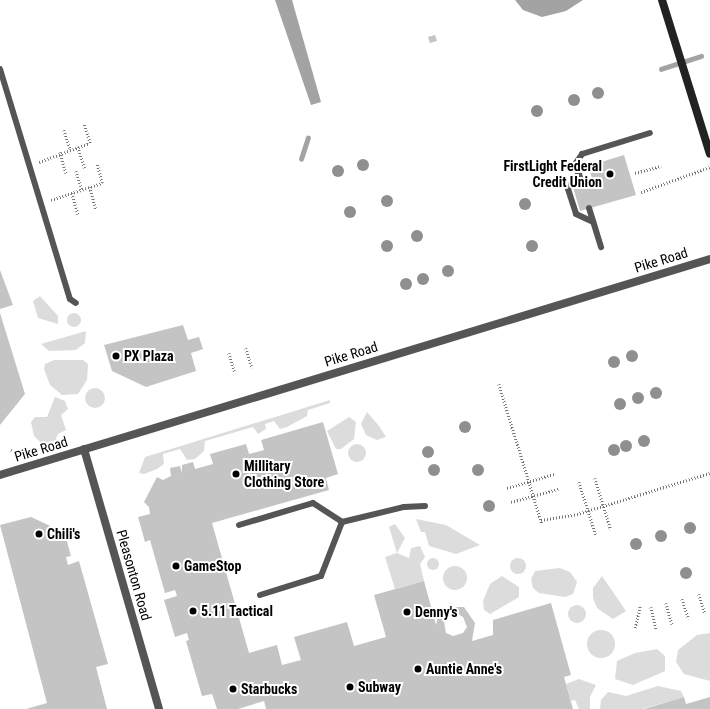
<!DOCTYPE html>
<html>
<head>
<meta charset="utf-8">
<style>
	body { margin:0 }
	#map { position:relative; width:710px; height:709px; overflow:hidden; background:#fff; font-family:"Roboto Condensed",sans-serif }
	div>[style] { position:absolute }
	.green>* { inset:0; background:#dcdcdc }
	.round { border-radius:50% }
	.water>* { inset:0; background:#a3a3a3 }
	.stream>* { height:4.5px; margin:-2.25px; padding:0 2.25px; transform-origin:2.25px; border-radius:2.25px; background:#a3a3a3 }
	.building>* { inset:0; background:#c4c4c4 }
	.path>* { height:2.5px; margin-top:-1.25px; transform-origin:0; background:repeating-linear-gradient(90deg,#777 0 1px,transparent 0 3px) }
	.lane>* { height:6px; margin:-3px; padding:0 3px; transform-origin:3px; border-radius:3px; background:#555 }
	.street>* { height:8px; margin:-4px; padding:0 4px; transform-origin:4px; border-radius:4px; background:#555 }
	.secondary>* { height:8px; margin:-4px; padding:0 4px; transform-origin:4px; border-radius:4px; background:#222 }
	.trees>* { width:12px; height:12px; margin:-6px; border-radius:50%; background:#8f8f8f }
	.dots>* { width:11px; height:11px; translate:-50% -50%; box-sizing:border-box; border:2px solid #fff; border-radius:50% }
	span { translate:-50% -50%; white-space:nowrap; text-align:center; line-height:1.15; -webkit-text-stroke:4px #fff; paint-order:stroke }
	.poi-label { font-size:14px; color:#000; font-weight:700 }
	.right { translate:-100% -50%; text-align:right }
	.left { translate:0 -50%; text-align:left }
	.street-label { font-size:14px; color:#000 }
</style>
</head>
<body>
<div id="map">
	<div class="green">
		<i style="clip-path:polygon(40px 296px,58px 316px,58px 324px,38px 318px,33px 301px)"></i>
		<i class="round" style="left:67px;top:313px;width:14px;height:14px"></i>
		<i style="clip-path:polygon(86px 331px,85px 343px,76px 350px,49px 351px,41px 344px)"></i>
		<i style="clip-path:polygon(54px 360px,83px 360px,88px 364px,87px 380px,78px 394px,62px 395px,50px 385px,44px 369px,45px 364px)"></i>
		<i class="round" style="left:85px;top:388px;width:20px;height:20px"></i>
		<i style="clip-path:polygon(55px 397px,65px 401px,68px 409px,61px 415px,66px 430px,58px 434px,55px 441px,42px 444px,34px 436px,31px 422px,35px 417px,47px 417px)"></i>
		<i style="clip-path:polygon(330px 400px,330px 403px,308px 410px,307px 416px,287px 427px,280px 429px,274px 421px,265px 424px,266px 429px,258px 434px,253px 427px,205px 441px,204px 451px,195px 459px,187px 460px,180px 449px,163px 454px,164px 464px,157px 469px,144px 474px,139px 473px,145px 457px)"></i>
		<i style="clip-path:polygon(367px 412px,379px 426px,386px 437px,377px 440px,366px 435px,361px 424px)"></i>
		<i style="clip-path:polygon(349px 417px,356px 422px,354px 439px,341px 449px,336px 449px,327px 431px)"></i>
		<i class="round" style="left:348px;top:444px;width:18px;height:18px"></i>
		<i style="clip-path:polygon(416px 519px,446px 525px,480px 545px,456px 554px,429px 546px,425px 532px,421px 532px)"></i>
		<i style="clip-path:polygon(395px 524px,405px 538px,397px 553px,409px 558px,411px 548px,420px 546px,425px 557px,420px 564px,424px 581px,395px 589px,385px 557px,397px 553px,389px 527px)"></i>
		<i class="round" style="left:510px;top:558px;width:16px;height:16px"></i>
		<i class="round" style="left:427px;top:558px;width:12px;height:12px"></i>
		<i class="round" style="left:443px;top:566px;width:24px;height:24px"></i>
		<i style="clip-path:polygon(560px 568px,570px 572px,577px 582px,573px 594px,565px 597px,539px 593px,533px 588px,531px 579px,535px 571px)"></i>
		<i style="clip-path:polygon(502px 576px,519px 587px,519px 597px,490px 614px,484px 610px,483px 601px,490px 584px)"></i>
		<i style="clip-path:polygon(602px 576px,626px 611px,613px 619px,597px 608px,593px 598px,593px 588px)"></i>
		<i class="round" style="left:568px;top:605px;width:18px;height:18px"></i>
		<i class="round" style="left:587px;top:630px;width:28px;height:28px"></i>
		<i style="clip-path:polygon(710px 633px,710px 681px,684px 674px,676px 662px,678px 650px,697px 635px)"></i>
		<i style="clip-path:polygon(657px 649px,665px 656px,665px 671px,633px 685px,615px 679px,617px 661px,635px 653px)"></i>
		<i style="clip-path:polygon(579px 679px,596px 685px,590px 697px,590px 709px,579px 709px,575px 700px,571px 701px,566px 684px)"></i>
		<i style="clip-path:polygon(658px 686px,681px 691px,684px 697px,642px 709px,600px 709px,601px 700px,608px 692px,626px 696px)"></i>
	</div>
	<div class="water">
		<i style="clip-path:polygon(275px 0,292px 0,321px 102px,311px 105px)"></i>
		<i style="clip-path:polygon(515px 0,583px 0,566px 11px,542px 17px,523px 10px)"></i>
	</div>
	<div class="stream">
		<i style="left:661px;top:69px;width:42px;rotate:-18deg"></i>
		<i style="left:301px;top:159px;width:22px;rotate:-72deg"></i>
	</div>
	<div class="building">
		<i style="clip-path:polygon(435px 35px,437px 41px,430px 43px,428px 37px)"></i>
		<i style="clip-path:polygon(624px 155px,636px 195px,580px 211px,573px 187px,593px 181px,588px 166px)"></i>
		<i style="clip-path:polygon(0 270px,13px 305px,0 309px)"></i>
		<i style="clip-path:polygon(0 313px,25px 394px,0 425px)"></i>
		<i style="clip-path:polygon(183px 325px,188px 340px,199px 337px,203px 349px,191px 353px,196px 371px,146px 387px,112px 371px,104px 345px)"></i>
		<i style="clip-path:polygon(evenodd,323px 422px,338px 474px,326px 478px,329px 490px,212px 523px,249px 653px,277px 645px,282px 665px,301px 660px,294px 637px,347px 622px,354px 646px,386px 637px,374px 595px,424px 581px,436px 625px,438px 616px,446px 607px,464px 607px,475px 623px,472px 641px,493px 635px,493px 620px,551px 603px,571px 675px,564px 677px,573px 709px,266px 709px,264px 701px,238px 709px,217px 709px,212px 694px,202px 696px,186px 641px,189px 640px,187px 633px,175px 637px,164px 600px,177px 596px,175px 590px,165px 593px,150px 540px,145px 542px,138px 517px,150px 514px,149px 507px,144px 502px,157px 477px,163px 480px,171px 476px,170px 468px,180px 466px,182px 473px,182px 465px,193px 462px,195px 469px,213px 464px,210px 454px,246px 444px,249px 454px,264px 450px,261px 440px,323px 422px,456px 613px,463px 617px,467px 627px,463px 633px,453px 636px,446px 633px,444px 622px,448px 615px,456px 613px)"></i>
		<i style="clip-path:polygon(31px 517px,59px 530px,61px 539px,66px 538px,71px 556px,66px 557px,68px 565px,79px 561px,108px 664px,96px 667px,107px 709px,26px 709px,47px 703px,0 525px)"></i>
		<i style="clip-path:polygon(684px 697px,686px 704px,710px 697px,710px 709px,644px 709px)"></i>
	</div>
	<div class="path">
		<i style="left:64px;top:130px;width:20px;rotate:72deg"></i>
		<i style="left:78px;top:147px;width:22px;rotate:72deg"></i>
		<i style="left:60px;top:152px;width:22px;rotate:74deg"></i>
		<i style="left:39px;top:162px;width:54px;rotate:-20.4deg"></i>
		<i style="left:90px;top:143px;width:20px;rotate:-108deg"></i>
		<i style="left:76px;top:171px;width:20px;rotate:72deg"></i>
		<i style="left:635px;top:173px;width:27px;rotate:-15deg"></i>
		<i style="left:90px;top:187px;width:23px;rotate:75deg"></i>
		<i style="left:641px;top:192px;width:73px;rotate:-19.9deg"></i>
		<i style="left:72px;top:193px;width:22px;rotate:74deg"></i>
		<i style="left:51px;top:200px;width:54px;rotate:-18.4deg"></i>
		<i style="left:102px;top:183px;width:20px;rotate:-105deg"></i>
		<i style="left:246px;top:348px;width:21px;rotate:73deg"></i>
		<i style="left:229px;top:353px;width:21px;rotate:73deg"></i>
		<i style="left:499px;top:384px;width:146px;rotate:72.9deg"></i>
		<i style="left:11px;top:450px;width:13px;rotate:27deg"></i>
		<i style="left:595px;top:478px;width:54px;rotate:72.9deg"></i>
		<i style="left:579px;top:482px;width:56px;rotate:72.2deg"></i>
		<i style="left:507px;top:488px;width:49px;rotate:-16.6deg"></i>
		<i style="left:511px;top:502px;width:49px;rotate:-15.5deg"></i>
		<i style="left:541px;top:520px;width:33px;rotate:-9deg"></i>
		<i style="left:574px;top:515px;width:142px;rotate:-17.2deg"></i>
		<i style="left:699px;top:594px;width:21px;rotate:73deg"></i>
		<i style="left:682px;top:599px;width:21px;rotate:71deg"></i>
		<i style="left:666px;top:603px;width:22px;rotate:74deg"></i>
		<i style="left:651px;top:607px;width:23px;rotate:77deg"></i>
		<i style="left:635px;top:628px;width:22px;rotate:-77deg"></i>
	</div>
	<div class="lane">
		<i style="left:0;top:69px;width:240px;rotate:73.1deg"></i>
		<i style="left:70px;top:299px;width:7px;rotate:34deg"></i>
		<i style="left:579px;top:173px;width:19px;rotate:125deg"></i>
		<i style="left:568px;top:189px;width:26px;rotate:72deg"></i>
		<i style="left:576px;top:214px;width:19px;rotate:25deg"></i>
		<i style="left:582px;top:185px;width:23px;rotate:-105deg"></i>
		<i style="left:576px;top:163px;width:11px;rotate:-56deg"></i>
		<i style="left:582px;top:154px;width:71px;rotate:-17.2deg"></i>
		<i style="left:589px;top:208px;width:41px;rotate:72.9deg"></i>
		<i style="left:239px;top:525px;width:77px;rotate:-16.6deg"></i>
		<i style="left:313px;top:503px;width:35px;rotate:33deg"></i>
		<i style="left:260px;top:595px;width:64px;rotate:-17.3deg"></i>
		<i style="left:321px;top:576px;width:58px;rotate:-68.7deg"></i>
		<i style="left:342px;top:522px;width:64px;rotate:-13.6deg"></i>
		<i style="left:404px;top:507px;width:21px;rotate:-3deg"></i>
	</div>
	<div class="street">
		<i style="left:84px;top:449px;width:271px;rotate:73.9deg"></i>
		<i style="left:0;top:475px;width:742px;rotate:-16.92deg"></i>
	</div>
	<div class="secondary">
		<i style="left:662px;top:0;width:161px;rotate:72.7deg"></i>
	</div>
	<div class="trees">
		<i style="left:598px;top:93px"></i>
		<i style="left:574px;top:100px"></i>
		<i style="left:537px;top:111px"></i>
		<i style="left:363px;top:165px"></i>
		<i style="left:338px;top:171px"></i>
		<i style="left:387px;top:201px"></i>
		<i style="left:525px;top:204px"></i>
		<i style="left:350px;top:212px"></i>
		<i style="left:417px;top:236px"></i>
		<i style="left:387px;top:246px"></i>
		<i style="left:532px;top:246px"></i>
		<i style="left:448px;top:271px"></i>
		<i style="left:423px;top:279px"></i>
		<i style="left:406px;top:284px"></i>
		<i style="left:632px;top:356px"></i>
		<i style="left:614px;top:362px"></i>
		<i style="left:656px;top:393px"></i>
		<i style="left:638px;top:398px"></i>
		<i style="left:620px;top:404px"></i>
		<i style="left:465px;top:427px"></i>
		<i style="left:644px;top:441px"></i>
		<i style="left:626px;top:446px"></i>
		<i style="left:614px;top:450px"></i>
		<i style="left:428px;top:452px"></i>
		<i style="left:434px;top:470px"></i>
		<i style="left:478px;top:470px"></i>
		<i style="left:489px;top:506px"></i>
		<i style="left:690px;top:528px"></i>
		<i style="left:661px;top:536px"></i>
		<i style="left:636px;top:544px"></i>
		<i style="left:686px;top:573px"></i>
	</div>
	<div class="dots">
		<i style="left:610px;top:174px;background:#000"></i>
		<i style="left:116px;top:356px;background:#000"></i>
		<i style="left:236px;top:474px;background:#000"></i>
		<i style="left:39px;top:534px;background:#000"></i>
		<i style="left:176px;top:566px;background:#000"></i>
		<i style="left:193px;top:611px;background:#000"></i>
		<i style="left:407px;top:612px;background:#000"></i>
		<i style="left:418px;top:669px;background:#000"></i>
		<i style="left:350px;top:687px;background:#000"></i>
		<i style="left:233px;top:689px;background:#000"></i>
	</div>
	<div class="poi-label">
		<span class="right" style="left:602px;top:174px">FirstLight Federal<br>Credit Union</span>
		<span class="left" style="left:124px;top:356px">PX Plaza</span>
		<span class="left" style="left:244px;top:474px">Millitary<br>Clothing Store</span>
		<span class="left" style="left:47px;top:534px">Chili's</span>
		<span class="left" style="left:184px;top:566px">GameStop</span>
		<span class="left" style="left:201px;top:611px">5.11 Tactical</span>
		<span class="left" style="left:415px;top:612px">Denny's</span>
		<span class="left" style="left:426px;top:669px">Auntie Anne's</span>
		<span class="left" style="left:358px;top:687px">Subway</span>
		<span class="left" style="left:241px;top:689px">Starbucks</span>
	</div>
	<div class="street-label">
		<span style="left:661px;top:260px;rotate:-17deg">Pike Road</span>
		<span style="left:351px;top:354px;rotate:-17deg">Pike Road</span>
		<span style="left:41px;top:449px;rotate:-17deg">Pike Road</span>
		<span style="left:134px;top:575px;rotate:74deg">Pleasonton Road</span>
	</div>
</div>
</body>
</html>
